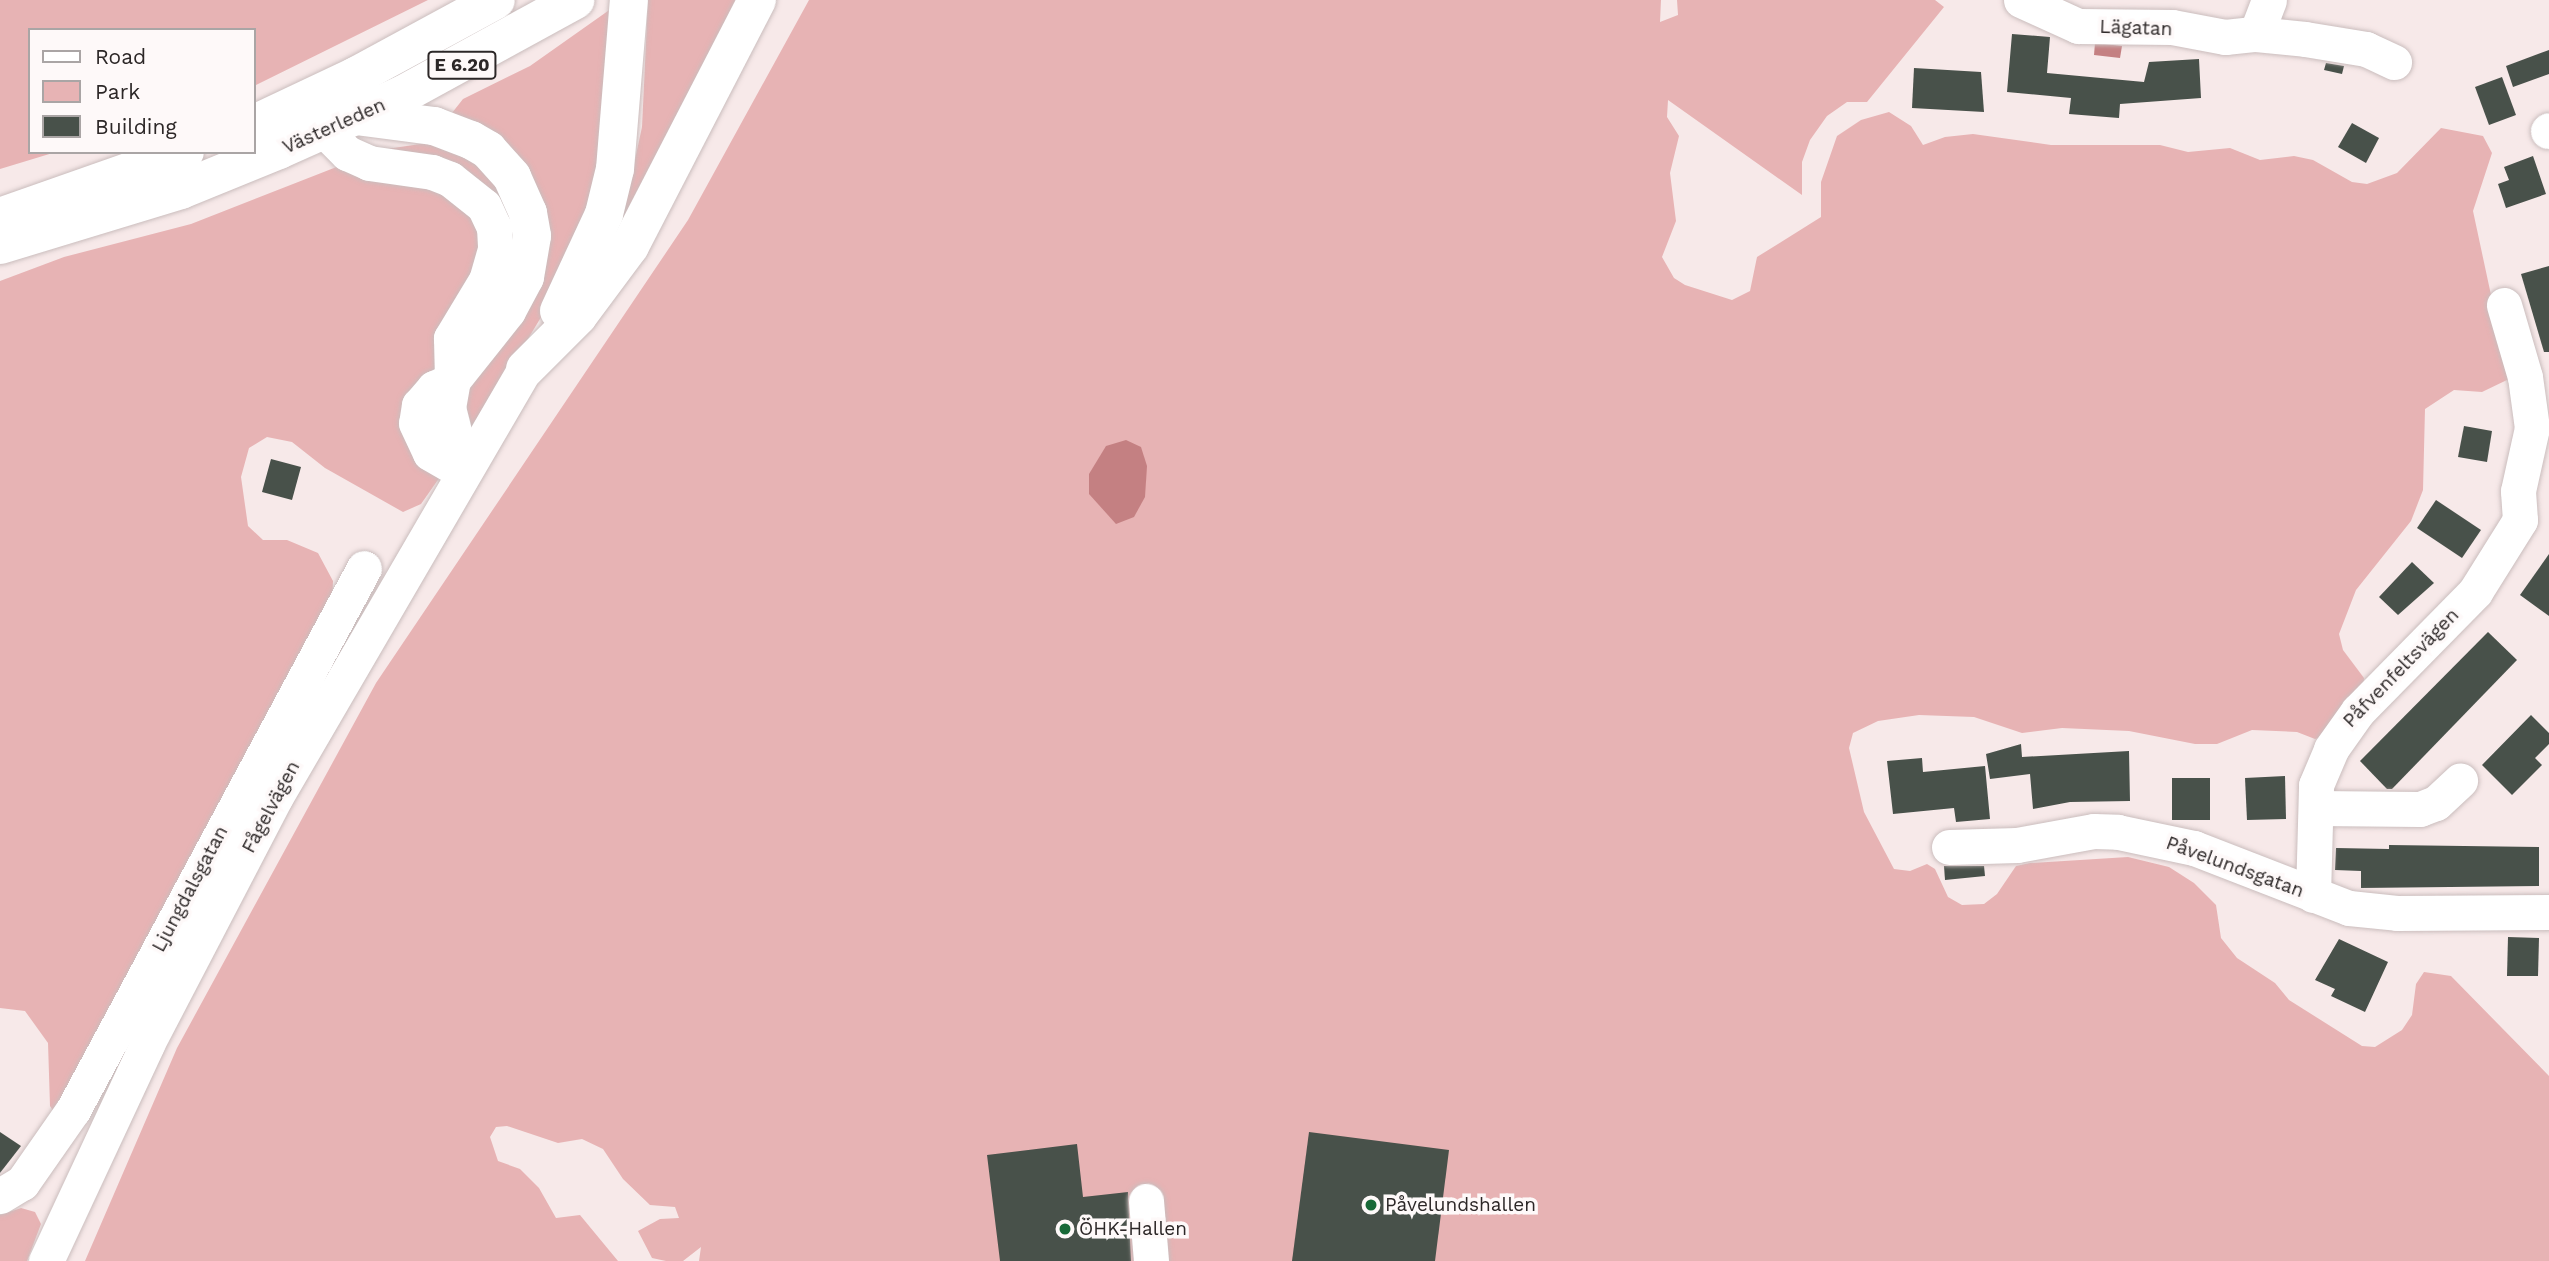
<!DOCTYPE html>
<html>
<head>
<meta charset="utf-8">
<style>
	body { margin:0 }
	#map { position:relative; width:2549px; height:1261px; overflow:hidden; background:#f7e9e9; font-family:"Work Sans",sans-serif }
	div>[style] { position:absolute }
	.green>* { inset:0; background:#e7b3b4 }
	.water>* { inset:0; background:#c48082 }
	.building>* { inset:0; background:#48514a }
	.roads { filter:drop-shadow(0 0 2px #cabdbd) drop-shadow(0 0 2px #cabdbd) }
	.minor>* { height:35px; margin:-17.5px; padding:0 17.5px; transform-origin:17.5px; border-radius:17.5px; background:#fff }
	.highway>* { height:38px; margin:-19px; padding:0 19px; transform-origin:19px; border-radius:19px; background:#fff }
	.dots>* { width:19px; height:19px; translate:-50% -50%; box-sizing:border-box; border:4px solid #fef9f9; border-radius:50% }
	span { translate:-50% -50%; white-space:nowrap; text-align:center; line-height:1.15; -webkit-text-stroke:7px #fef9f9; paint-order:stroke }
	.shield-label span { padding:2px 5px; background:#fef9f9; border:2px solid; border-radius:5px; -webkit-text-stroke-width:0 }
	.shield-label { font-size:18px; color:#2c2727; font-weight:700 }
	.street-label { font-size:19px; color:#2c2727 }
	.poi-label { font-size:19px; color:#2c2727 }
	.left { translate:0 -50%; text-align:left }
	.legend { position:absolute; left:28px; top:28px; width:228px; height:126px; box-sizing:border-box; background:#fef9f9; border:2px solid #aaa5a5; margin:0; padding:9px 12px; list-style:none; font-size:21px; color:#2c2727 }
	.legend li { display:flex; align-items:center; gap:14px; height:35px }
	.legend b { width:35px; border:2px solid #aaa5a5 }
</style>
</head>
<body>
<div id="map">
	<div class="green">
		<i style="clip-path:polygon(0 0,428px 0,254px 86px,254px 30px,30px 30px,30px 152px,56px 152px,0 169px)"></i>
		<i style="clip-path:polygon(648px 0,743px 0,617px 243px,642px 127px)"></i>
		<i style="clip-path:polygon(809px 0,1661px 0,1660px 22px,1678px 15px,1677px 0,1935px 0,1944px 7px,1867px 102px,1847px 102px,1827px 116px,1810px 140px,1802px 162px,1802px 195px,1668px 100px,1667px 117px,1679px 136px,1670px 173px,1676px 221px,1662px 257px,1674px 278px,1685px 285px,1732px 300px,1750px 291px,1757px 257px,1821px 217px,1821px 182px,1837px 136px,1861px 120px,1889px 112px,1911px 126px,1923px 145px,1945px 137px,1973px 134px,2051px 145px,2160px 145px,2188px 152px,2230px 148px,2260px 160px,2294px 156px,2313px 160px,2352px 182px,2367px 184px,2397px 173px,2441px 128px,2483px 136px,2492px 153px,2473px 211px,2509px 379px,2482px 392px,2454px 390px,2425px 409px,2423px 490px,2411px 521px,2356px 590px,2339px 634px,2343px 650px,2364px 678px,2363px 692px,2326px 736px,2315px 739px,2297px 732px,2252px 730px,2217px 744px,2195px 744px,2129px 731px,2062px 728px,2022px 733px,1974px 717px,1919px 715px,1878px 721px,1853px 733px,1849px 748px,1864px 812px,1894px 869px,1910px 871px,1927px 864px,1935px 869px,1948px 897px,1962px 905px,1984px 904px,1997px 894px,2016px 866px,2030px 863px,2128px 857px,2169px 867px,2194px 883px,2216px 905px,2221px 938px,2237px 958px,2275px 983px,2289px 1000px,2362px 1046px,2375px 1047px,2402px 1030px,2412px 1015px,2416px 984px,2424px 972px,2451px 976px,2549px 1076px,2549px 1261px,699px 1261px,701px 1247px,683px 1261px,666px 1261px,652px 1258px,638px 1231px,660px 1219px,679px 1218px,675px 1207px,650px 1205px,623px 1179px,603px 1149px,582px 1139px,558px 1143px,507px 1126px,496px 1127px,490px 1137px,498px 1161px,520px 1169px,539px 1188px,556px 1218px,580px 1215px,618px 1261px,85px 1261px,177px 1048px,376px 683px,688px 220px)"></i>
		<i style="clip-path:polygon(615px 6px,603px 169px,546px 309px,473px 430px,465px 403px,468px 380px,550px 240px,545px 204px,530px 175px,448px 118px,463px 99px,530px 66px)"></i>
		<i style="clip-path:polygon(427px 143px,468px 151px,489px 168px,520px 222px,482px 318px,447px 467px,421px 504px,403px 512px,325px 468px,292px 442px,267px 437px,249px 448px,241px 477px,248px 526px,263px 540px,287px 540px,318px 553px,333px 581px,332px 607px,60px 1121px,50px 1106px,48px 1043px,25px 1011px,0 1008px,0 281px,64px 257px,191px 224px,380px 150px)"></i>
		<i style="clip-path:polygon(21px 1208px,35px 1212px,41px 1224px,27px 1261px,0 1261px,0 1215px)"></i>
	</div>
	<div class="water">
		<i style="clip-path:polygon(2095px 43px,2122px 46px,2120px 58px,2094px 55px)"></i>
		<i style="clip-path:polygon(1126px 440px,1141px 447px,1147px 466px,1145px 497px,1134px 517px,1116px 524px,1089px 494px,1089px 474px,1106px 446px)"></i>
	</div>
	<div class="building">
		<i style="clip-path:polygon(2012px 34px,2050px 37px,2047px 73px,2144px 82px,2149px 62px,2199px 59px,2201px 98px,2120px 104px,2119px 118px,2069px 114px,2071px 98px,2007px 92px)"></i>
		<i style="clip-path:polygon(2549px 50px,2549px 74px,2513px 87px,2506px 66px)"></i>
		<i style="clip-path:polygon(2326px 63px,2344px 66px,2342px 74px,2324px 70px)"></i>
		<i style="clip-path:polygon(1914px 68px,1981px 72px,1984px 112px,1912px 108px)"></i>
		<i style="clip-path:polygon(2502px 77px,2516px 115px,2489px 125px,2475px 87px)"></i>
		<i style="clip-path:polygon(2352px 123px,2379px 138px,2366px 163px,2338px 147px)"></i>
		<i style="clip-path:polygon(2533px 156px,2546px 194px,2506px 208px,2498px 184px,2509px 180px,2504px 167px)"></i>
		<i style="clip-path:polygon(2549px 266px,2549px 352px,2544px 352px,2521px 274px)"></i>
		<i style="clip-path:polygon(2464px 426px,2492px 431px,2487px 462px,2458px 457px)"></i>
		<i style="clip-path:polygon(271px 459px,301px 467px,292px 500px,262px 492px)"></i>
		<i style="clip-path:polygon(2436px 500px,2481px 530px,2462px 558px,2417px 528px)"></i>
		<i style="clip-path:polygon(2549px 554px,2549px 616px,2520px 595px)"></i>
		<i style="clip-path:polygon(2412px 562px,2434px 583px,2398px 615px,2379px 597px)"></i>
		<i style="clip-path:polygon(2488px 632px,2517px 660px,2392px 789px,2387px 789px,2360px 761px)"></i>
		<i style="clip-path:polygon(2531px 715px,2549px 733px,2549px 744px,2535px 758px,2542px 765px,2512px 795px,2482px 765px)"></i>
		<i style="clip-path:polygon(2021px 744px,2022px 757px,2129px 751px,2130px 801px,2070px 802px,2033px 809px,2030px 774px,1990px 779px,1986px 754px)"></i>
		<i style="clip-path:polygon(1922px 758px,1923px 772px,1985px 766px,1990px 819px,1956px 822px,1954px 808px,1893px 814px,1887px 761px)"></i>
		<i style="clip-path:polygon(2285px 776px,2286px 819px,2247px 820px,2245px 778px)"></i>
		<i style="clip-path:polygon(2172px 778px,2210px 778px,2210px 820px,2172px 820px)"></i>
		<i style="clip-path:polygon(2389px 845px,2539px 847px,2539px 886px,2361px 888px,2361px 871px,2335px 870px,2336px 848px,2389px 849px)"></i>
		<i style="clip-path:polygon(1944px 866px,1984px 866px,1985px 876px,1945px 880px)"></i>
		<i style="clip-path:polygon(2508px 937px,2539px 938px,2538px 976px,2507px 976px)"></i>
		<i style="clip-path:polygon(2339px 939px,2388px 962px,2365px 1012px,2331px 996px,2335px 989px,2315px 980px)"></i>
		<i style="clip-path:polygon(0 1132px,21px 1146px,0 1173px)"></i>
		<i style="clip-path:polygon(1309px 1132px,1449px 1150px,1435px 1261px,1292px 1261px)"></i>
		<i style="clip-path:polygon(1077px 1144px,1083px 1197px,1128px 1192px,1131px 1261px,1000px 1261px,987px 1155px)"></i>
	</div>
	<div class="roads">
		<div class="minor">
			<i style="left:2021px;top:0;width:63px;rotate:24.5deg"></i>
			<i style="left:2078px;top:26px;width:94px;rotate:0.6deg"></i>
			<i style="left:2172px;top:27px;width:54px;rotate:10.7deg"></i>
			<i style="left:2225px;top:37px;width:31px;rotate:-6deg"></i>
			<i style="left:2256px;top:34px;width:49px;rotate:5.8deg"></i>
			<i style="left:2305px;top:39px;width:62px;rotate:9.3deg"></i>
			<i style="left:2366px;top:49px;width:31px;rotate:25deg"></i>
			<i style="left:2256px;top:34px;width:36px;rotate:-69deg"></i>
			<i style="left:324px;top:130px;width:33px;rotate:45deg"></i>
			<i style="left:347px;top:153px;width:24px;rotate:24deg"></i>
			<i style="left:369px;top:163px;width:64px;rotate:8.1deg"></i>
			<i style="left:432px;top:172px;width:19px;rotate:21deg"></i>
			<i style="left:450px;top:179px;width:43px;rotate:38.5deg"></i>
			<i style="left:484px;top:206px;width:23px;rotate:65deg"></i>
			<i style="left:494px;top:227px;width:22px;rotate:87deg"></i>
			<i style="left:495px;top:249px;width:32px;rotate:106deg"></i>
			<i style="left:486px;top:280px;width:68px;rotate:121.1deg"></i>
			<i style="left:451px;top:338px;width:42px;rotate:88.6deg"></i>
			<i style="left:452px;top:380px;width:20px;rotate:156deg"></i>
			<i style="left:434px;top:388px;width:23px;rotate:131deg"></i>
			<i style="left:419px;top:405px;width:18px;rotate:99deg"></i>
			<i style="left:416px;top:423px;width:33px;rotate:65deg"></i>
			<i style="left:430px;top:453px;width:38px;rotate:30deg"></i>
			<i style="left:2548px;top:131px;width:1px;rotate:-45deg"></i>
			<i style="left:2316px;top:808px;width:104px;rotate:0.6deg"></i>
			<i style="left:2420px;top:809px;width:17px;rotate:-21deg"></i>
			<i style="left:2436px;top:803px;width:33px;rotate:-43deg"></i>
			<i style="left:1949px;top:847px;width:68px;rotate:-1.7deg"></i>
			<i style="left:2017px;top:845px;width:78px;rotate:-10.3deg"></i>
			<i style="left:2094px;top:831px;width:24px;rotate:2deg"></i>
			<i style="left:2118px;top:832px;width:78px;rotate:11.9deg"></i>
			<i style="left:2194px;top:848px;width:166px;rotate:21.2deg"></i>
			<i style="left:2349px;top:908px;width:48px;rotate:5.9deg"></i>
			<i style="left:2397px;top:913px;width:152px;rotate:-0.4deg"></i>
			<i style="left:2313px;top:895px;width:110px;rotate:-88.4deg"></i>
			<i style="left:2316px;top:785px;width:39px;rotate:-67deg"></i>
			<i style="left:2331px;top:749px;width:47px;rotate:-54.6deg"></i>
			<i style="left:2358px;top:711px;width:167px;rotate:-45.5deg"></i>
			<i style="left:2475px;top:592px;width:85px;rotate:-58deg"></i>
			<i style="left:2520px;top:520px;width:29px;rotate:-94deg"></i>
			<i style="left:2518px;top:491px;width:65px;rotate:-77.5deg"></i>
			<i style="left:2532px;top:428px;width:51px;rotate:-97.8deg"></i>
			<i style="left:2525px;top:377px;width:75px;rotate:-106.3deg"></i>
			<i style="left:0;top:1196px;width:26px;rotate:-31deg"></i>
			<i style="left:22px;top:1183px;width:89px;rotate:-55.1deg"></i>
			<i style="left:73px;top:1110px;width:615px;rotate:-61.77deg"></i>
			<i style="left:1146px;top:1201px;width:60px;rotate:85.2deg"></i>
			<i style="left:46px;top:1261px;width:239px;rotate:-65deg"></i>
			<i style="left:147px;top:1044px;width:277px;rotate:-62.5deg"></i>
			<i style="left:275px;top:798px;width:497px;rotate:-59.8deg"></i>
		</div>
		<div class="highway">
			<i style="left:356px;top:116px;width:79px;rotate:7.3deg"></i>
			<i style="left:434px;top:126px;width:40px;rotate:21deg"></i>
			<i style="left:471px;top:140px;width:20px;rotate:30deg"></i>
			<i style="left:488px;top:150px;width:36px;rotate:48deg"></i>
			<i style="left:512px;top:177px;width:39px;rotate:66deg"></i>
			<i style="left:528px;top:213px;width:23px;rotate:80deg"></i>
			<i style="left:532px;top:236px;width:42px;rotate:99.7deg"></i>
			<i style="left:525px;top:277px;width:38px;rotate:118deg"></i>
			<i style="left:507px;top:311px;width:88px;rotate:128.6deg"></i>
			<i style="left:452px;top:380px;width:28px;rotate:100deg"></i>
			<i style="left:447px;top:408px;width:66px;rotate:76deg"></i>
			<i style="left:254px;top:124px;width:113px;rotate:-25.2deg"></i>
			<i style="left:356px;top:76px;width:159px;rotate:-28.5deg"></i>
			<i style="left:0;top:217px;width:196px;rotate:-19.4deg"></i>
			<i style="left:0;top:245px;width:189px;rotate:-16.9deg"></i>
			<i style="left:181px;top:190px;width:106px;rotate:-22.2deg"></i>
			<i style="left:279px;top:150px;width:133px;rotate:-24.1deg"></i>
			<i style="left:400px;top:96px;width:200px;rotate:-28.7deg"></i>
			<i style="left:559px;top:311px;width:107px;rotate:-65.1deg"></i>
			<i style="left:604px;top:214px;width:46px;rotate:-76.3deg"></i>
			<i style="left:615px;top:169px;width:170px;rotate:-85.3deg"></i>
			<i style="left:525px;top:369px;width:75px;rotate:-45deg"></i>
			<i style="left:578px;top:316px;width:87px;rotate:-53.4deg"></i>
			<i style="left:630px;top:246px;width:277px;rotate:-62.7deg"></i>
		</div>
	</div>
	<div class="dots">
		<i style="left:1371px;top:1205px;background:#196938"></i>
		<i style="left:1065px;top:1229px;background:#196938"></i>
	</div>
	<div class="shield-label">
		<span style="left:462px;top:65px">E 6.20</span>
	</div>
	<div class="street-label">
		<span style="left:2136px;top:28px;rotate:2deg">Lägatan</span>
		<span style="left:334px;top:126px;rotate:-24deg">Västerleden</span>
		<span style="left:2401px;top:668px;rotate:-46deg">Påfvenfeltsvägen</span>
		<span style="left:271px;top:807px;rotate:-62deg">Fågelvägen</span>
		<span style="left:2235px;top:867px;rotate:20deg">Påvelundsgatan</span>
		<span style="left:190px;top:889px;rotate:-62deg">Ljungdalsgatan</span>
	</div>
	<div class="poi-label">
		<span class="left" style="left:1385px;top:1205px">Påvelundshallen</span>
		<span class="left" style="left:1079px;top:1229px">ÖHK-Hallen</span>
	</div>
	<ul class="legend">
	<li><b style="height:9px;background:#fff"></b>Road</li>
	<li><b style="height:19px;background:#e7b3b4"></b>Park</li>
	<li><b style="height:19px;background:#48514a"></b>Building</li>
	</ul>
</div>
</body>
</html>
